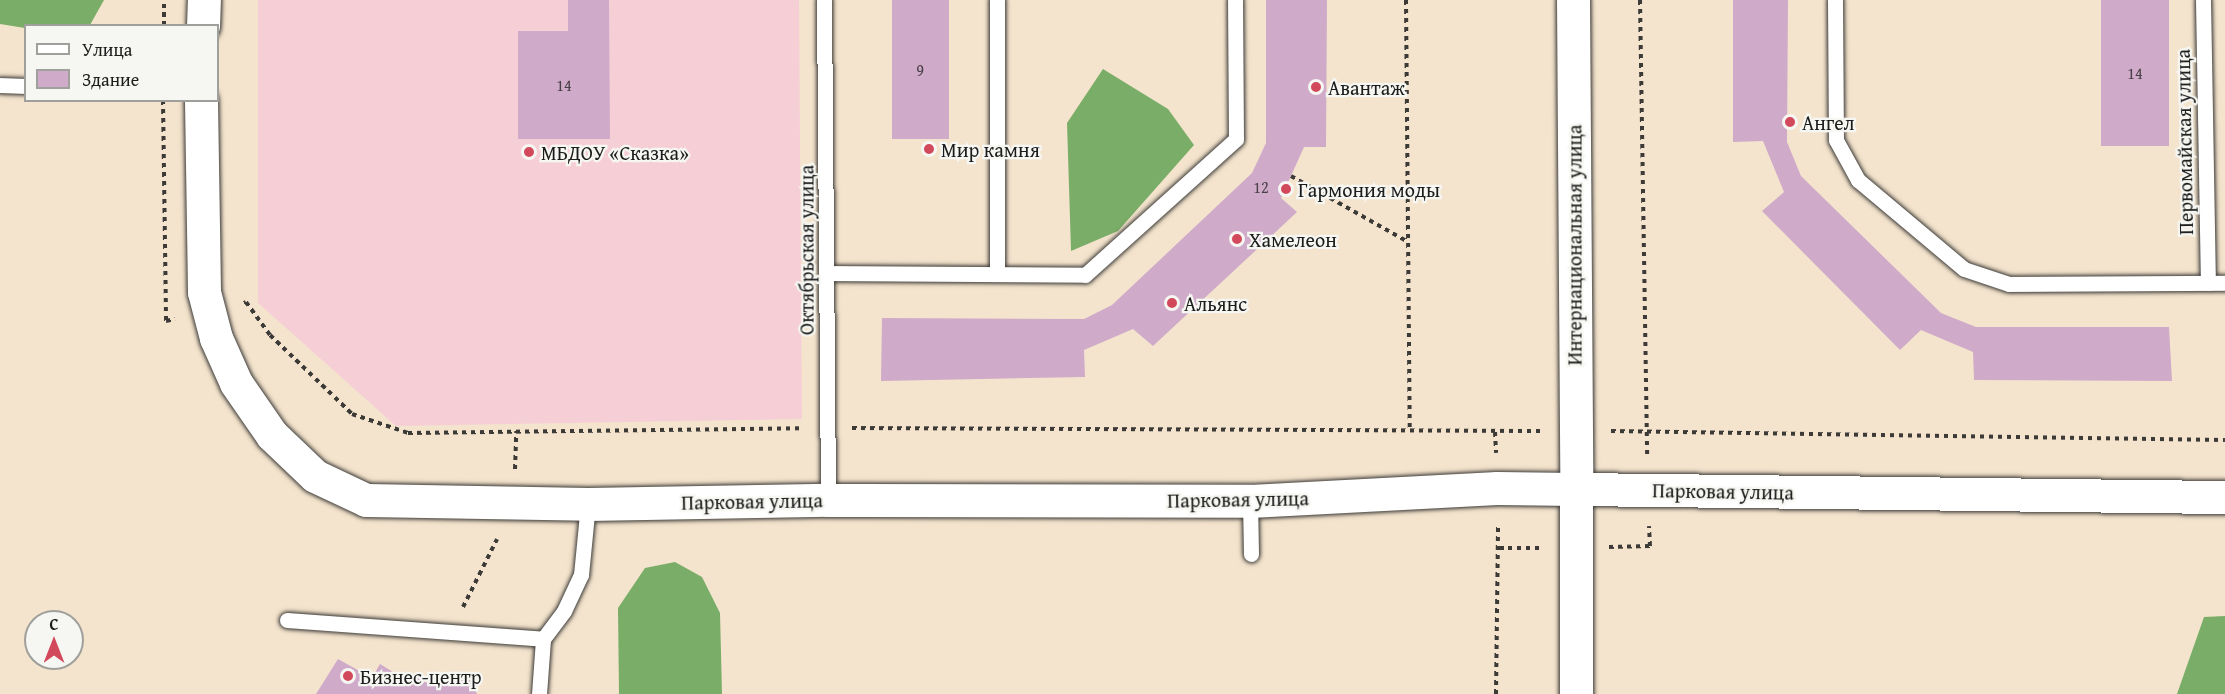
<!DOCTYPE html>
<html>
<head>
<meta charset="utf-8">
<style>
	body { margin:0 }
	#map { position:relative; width:2225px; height:694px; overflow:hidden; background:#f4e4cd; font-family:"Gentium Book Plus",serif }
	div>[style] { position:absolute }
	.built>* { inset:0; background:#f6cfd6 }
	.forest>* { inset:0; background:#7aad68 }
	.building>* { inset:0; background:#cfaac9 }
	.path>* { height:4px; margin-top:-2px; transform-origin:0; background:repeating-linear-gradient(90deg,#3c3a37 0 4.5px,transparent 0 9px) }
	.roads { filter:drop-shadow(0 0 2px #3c3a37) drop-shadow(0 0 2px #3c3a37) }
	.service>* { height:15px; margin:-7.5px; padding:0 7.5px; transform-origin:7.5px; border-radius:7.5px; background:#fff }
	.tertiary>* { height:33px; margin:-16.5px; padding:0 16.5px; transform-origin:16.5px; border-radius:16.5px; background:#fff }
	.secondary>* { height:33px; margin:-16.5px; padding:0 16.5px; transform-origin:16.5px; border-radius:16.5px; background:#fff }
	.dots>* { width:16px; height:16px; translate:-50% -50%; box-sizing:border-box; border:3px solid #f6f6f2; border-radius:50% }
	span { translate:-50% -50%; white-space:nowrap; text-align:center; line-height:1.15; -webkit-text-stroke:4.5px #f6f6f2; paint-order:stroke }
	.number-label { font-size:16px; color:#494047 }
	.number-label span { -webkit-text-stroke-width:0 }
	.poi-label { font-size:20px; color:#1c1c1c }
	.left { translate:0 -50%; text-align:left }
	.street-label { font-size:20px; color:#1c1c1c }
	.legend { position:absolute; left:24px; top:24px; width:195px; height:78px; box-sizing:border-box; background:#f6f6f2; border:2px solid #9f9f9c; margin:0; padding:8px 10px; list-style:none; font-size:18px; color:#1c1c1c }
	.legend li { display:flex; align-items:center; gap:12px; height:30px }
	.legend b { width:30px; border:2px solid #9f9f9c }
	.north { position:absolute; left:24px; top:610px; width:60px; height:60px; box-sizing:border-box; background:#f6f6f2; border:2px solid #9f9f9c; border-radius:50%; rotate:0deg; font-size:16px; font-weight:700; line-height:24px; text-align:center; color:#1c1c1c }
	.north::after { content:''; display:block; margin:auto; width:21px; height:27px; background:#d1495b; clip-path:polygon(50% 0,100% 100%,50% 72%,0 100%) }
</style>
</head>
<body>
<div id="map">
	<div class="built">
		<i style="clip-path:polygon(258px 0,799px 0,802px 419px,396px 426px,258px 303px)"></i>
	</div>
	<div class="forest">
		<i style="clip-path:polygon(0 0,104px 0,90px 25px,26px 26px,25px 28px,0 24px)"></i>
		<i style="clip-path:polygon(1103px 69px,1168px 109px,1194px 145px,1118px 231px,1071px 251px,1067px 123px)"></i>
		<i style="clip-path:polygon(675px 562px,702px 577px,720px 613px,722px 694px,619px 694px,618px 608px,645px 568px)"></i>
		<i style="clip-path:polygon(2225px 616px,2225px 694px,2177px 694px,2204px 617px)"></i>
	</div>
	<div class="building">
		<i style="clip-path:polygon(568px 0,609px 0,610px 139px,518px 139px,518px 31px,568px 31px)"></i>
		<i style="clip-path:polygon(892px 0,949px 0,949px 139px,892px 139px)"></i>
		<i style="clip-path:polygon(1266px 0,1327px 0,1326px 147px,1304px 147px,1281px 198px,1297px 212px,1153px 346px,1133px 329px,1084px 350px,1085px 377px,881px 381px,882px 318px,1084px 319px,1112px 305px,1252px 173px,1266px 143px)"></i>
		<i style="clip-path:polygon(1733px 0,1788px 0,1787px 142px,1801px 176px,1941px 313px,1976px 327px,2169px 327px,2172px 381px,1974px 380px,1973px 352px,1921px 330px,1900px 350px,1762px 211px,1784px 192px,1763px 141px,1733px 142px)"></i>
		<i style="clip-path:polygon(2101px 0,2169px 0,2169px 146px,2101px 146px)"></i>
		<i style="clip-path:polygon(338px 659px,372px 678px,380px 664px,406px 680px,411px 673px,432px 686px,432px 680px,470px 680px,477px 694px,316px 694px)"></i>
	</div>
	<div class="path">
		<i style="left:1406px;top:0;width:430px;rotate:89.5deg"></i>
		<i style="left:1640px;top:0;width:455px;rotate:89.1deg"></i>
		<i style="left:164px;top:26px;width:26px;rotate:-90deg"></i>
		<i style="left:163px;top:100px;width:221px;rotate:89.2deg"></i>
		<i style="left:166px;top:321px;width:9px;rotate:-13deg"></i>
		<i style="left:1291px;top:176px;width:134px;rotate:29.4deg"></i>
		<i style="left:244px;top:303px;width:2px;rotate:-27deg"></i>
		<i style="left:246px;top:302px;width:41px;rotate:54deg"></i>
		<i style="left:270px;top:335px;width:114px;rotate:43.9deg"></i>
		<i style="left:352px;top:414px;width:59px;rotate:18.7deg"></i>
		<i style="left:408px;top:433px;width:394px;rotate:-0.7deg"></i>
		<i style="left:852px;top:428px;width:688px;rotate:0.25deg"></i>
		<i style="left:1611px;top:431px;width:614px;rotate:0.84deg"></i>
		<i style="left:1495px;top:432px;width:21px;rotate:87deg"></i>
		<i style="left:515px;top:469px;width:38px;rotate:-88deg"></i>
		<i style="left:1609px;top:547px;width:41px;rotate:-1.4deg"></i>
		<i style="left:1650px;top:546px;width:20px;rotate:-93deg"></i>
		<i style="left:1499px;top:548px;width:43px"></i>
		<i style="left:463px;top:607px;width:76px;rotate:-63.4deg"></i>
		<i style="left:1496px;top:694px;width:170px;rotate:-89.3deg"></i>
	</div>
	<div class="roads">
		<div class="service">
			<i style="left:824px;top:0;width:500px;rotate:89.54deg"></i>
			<i style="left:1835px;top:0;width:140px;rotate:89.6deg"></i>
			<i style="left:1836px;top:140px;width:46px;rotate:61.2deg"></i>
			<i style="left:1858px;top:180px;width:138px;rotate:40deg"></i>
			<i style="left:1964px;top:269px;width:47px;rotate:18.4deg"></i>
			<i style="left:2009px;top:284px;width:216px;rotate:-0.3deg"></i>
			<i style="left:2203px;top:0;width:283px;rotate:89deg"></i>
			<i style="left:0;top:85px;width:26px;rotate:2deg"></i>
			<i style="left:828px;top:273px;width:257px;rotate:0.4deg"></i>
			<i style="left:1085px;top:275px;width:203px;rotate:-42deg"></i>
			<i style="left:1236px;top:139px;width:139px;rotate:-90.4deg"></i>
			<i style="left:997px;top:274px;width:274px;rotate:-90deg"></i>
			<i style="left:1250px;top:501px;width:53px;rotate:88.9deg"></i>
			<i style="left:287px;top:620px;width:257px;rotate:4.2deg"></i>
			<i style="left:543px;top:639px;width:35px;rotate:-53deg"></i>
			<i style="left:564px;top:611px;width:40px;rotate:-65deg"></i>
			<i style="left:581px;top:575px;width:71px;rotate:-84.4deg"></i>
			<i style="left:539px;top:694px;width:55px;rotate:-85.8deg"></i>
		</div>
		<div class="tertiary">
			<i style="left:203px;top:26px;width:26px;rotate:-88deg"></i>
			<i style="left:201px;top:100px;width:192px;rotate:89.1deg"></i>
			<i style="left:204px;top:292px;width:48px;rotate:75.4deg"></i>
			<i style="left:216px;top:338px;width:49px;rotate:66deg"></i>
			<i style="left:236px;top:383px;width:63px;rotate:55.3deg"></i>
			<i style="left:272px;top:435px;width:59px;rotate:43.6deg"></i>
			<i style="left:315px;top:476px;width:56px;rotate:25.2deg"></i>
			<i style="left:366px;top:500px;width:222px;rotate:1deg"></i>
			<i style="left:588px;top:504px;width:240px;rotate:-1deg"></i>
			<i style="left:828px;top:500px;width:422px;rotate:0.1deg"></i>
			<i style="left:1250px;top:501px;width:247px;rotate:-3deg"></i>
			<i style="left:1497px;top:488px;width:79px;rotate:0.7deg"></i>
			<i style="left:1576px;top:489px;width:205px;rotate:90deg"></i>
		</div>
		<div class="secondary">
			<i style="left:1573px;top:0;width:489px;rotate:89.6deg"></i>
			<i style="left:1576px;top:489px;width:649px;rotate:0.71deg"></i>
		</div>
	</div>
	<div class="dots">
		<i style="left:1316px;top:87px;background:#d1495b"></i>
		<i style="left:1790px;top:122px;background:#d1495b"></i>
		<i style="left:929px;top:149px;background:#d1495b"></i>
		<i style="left:529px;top:152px;background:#d1495b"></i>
		<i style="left:1286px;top:189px;background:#d1495b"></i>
		<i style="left:1237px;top:239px;background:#d1495b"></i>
		<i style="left:1172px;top:303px;background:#d1495b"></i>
		<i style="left:348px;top:676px;background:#d1495b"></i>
	</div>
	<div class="number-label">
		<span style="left:920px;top:70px">9</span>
		<span style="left:2135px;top:73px">14</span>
		<span style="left:564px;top:85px">14</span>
		<span style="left:1261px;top:187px">12</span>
	</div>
	<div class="poi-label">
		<span class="left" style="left:1328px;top:87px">Авантаж</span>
		<span class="left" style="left:1802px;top:122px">Ангел</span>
		<span class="left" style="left:941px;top:149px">Мир камня</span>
		<span class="left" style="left:541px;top:152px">МБДОУ «Сказка»</span>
		<span class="left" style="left:1298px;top:189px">Гармония моды</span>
		<span class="left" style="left:1249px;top:239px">Хамелеон</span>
		<span class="left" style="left:1184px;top:303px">Альянс</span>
		<span class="left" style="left:360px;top:676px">Бизнес-центр</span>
	</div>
	<div class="street-label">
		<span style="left:2184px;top:142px;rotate:-91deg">Первомайская улица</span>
		<span style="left:1574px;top:245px;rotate:-90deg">Интернациональная улица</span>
		<span style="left:806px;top:250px;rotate:-90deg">Октябрьская улица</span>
		<span style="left:1723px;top:491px;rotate:1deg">Парковая улица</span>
		<span style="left:1238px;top:499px;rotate:-1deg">Парковая улица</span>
		<span style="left:752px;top:501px;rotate:-1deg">Парковая улица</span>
	</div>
	<ul class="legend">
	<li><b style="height:8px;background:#fff"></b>Улица</li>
	<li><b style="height:16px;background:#cfaac9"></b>Здание</li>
	</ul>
	<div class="north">С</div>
</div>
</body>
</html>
